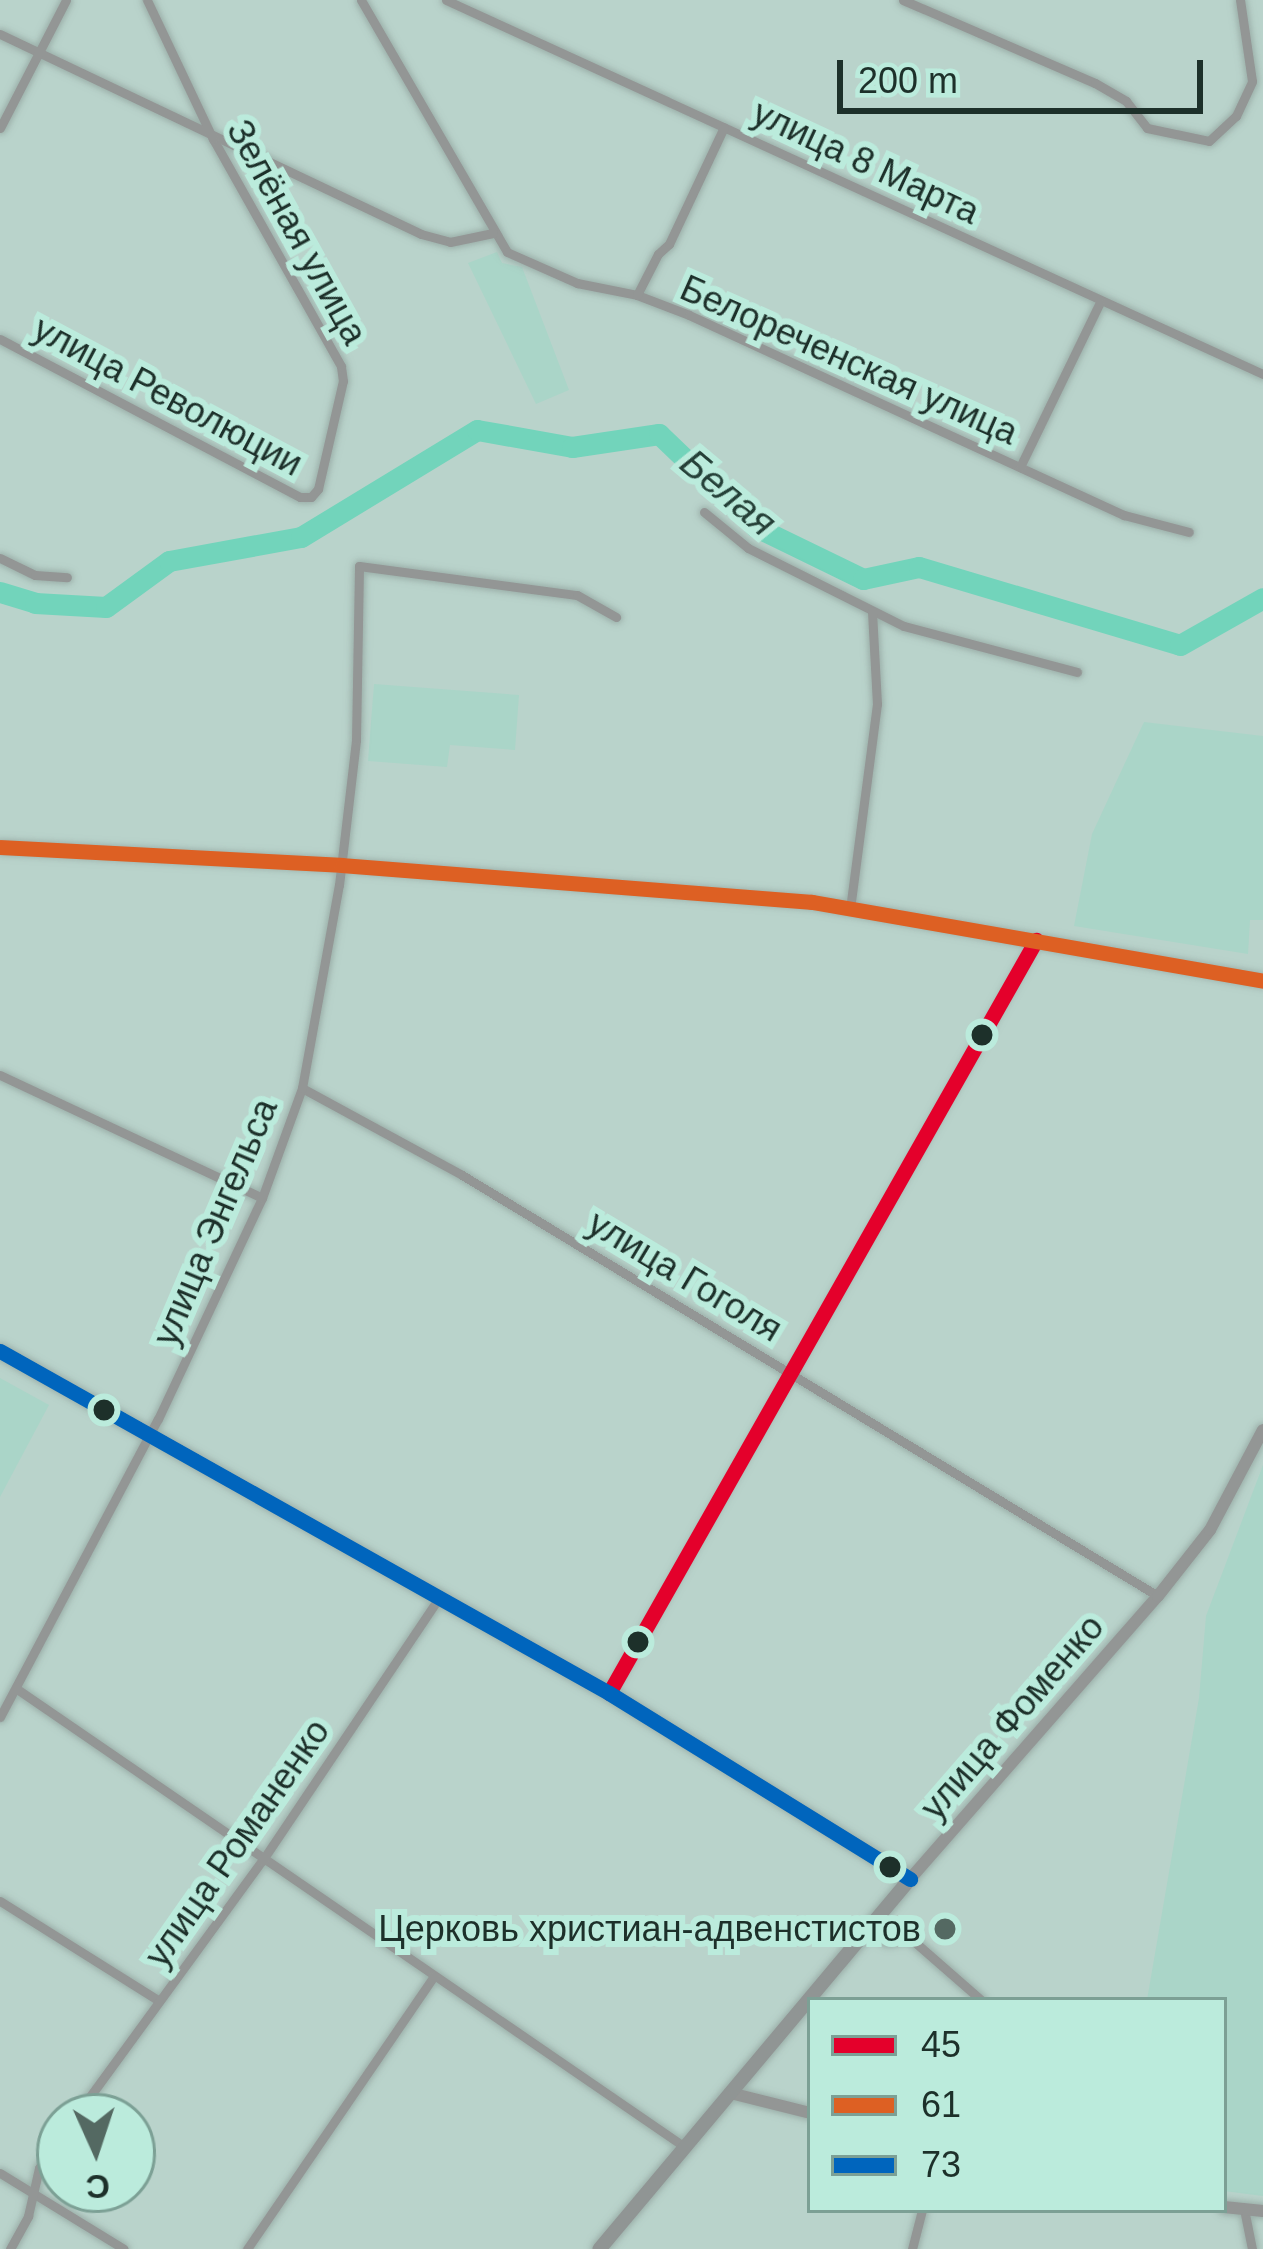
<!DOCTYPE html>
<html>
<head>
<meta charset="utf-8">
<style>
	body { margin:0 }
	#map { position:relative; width:1263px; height:2249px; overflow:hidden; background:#b9d3cb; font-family:Arial,sans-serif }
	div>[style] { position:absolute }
	.built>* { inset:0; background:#aad5c8 }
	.river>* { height:21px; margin:-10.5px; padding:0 10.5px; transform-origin:10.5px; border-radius:10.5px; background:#72d4bb }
	.roads { filter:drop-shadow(0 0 3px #9cb0aa) drop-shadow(0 0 3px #9cb0aa) }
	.minor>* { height:9px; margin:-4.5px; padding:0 4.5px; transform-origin:4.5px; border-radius:4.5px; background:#939695 }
	.tertiary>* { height:12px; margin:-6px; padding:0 6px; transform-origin:6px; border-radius:6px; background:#939695 }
	.secondary>* { height:14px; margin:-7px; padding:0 7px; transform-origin:7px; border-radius:7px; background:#909594 }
	.bus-1>* { height:15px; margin:-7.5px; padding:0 7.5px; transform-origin:7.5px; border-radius:7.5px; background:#e4002b }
	.bus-2>* { height:15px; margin:-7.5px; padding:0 7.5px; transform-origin:7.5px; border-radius:7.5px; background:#dd6023 }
	.bus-3>* { height:15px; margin:-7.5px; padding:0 7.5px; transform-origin:7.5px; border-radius:7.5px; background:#0065bd }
	.dots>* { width:33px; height:33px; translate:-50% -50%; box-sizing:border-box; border:6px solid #bbebdc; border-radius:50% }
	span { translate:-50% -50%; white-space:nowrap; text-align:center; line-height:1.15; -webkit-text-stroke:12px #bbebdc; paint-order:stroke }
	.street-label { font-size:36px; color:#1d302a }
	.poi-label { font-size:36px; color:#1d302a }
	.right { translate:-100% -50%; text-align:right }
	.water-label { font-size:39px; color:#254038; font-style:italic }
	.legend { position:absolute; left:807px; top:1997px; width:420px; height:216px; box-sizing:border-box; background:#bbebdc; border:3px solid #7ca095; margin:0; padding:15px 21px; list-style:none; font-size:36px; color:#1d302a }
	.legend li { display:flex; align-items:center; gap:24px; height:60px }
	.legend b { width:60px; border:3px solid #7ca095 }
	.north { position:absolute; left:36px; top:2093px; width:120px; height:120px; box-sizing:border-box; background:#bbebdc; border:3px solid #7ca095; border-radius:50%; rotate:177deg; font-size:33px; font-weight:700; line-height:48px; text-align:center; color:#1d302a }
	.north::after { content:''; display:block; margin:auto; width:42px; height:54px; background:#546962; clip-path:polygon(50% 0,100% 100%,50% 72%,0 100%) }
	.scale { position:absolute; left:837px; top:60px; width:366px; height:54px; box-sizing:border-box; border:6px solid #1d302a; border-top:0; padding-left:15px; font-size:36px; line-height:42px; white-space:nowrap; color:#1d302a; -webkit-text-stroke:9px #bbebdc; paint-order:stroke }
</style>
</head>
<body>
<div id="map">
	<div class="built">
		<i style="clip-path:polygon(497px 252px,502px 263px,522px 267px,569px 390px,536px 404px,468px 263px)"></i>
		<i style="clip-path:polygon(374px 684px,519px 695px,515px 750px,450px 745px,447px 767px,368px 761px)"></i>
		<i style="clip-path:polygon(1144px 722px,1263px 736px,1263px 920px,1250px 920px,1248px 954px,1074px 926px,1092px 834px)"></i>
		<i style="clip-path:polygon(0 1378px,49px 1405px,0 1497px)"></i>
		<i style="clip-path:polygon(1263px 1465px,1263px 2196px,1224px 2191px,1224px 2000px,1147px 2000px,1199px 1698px,1206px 1616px)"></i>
	</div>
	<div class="river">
		<i style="left:0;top:592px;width:37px;rotate:17deg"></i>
		<i style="left:35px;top:603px;width:71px;rotate:3.2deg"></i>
		<i style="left:106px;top:607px;width:78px;rotate:-36.1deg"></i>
		<i style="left:169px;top:561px;width:134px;rotate:-10.3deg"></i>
		<i style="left:301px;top:537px;width:206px;rotate:-31.3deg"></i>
		<i style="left:477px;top:430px;width:97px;rotate:10.1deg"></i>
		<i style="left:572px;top:447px;width:88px;rotate:-8.5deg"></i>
		<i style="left:659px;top:434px;width:134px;rotate:43.8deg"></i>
		<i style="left:756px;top:527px;width:119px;rotate:25.9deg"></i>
		<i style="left:863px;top:579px;width:57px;rotate:-12.1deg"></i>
		<i style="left:919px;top:567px;width:272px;rotate:16.6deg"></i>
		<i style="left:1180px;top:645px;width:95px;rotate:-29.5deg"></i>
	</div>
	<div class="roads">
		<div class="minor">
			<i style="left:361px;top:0;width:291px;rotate:59.9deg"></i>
			<i style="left:507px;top:252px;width:77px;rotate:23.9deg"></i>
			<i style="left:577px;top:283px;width:61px;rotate:11.3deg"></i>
			<i style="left:637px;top:295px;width:56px;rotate:21deg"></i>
			<i style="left:689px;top:315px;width:479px;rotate:24.7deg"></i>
			<i style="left:1124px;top:515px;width:67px;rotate:14.7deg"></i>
			<i style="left:446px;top:0;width:899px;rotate:24.6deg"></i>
			<i style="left:903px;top:0;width:209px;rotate:23.4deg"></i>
			<i style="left:1095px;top:83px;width:36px;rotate:30deg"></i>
			<i style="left:1126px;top:101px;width:34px;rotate:52deg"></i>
			<i style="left:1147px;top:128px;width:63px;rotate:11.8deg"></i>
			<i style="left:1209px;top:141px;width:37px;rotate:-43deg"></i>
			<i style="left:1236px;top:116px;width:38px;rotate:-65deg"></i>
			<i style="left:1252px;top:81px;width:82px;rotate:-98.4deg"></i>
			<i style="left:0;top:34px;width:466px;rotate:25.4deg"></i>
			<i style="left:421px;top:234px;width:30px;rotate:15deg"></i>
			<i style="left:450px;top:242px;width:44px;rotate:-11.8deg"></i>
			<i style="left:0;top:128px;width:144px;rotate:-62.7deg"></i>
			<i style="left:637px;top:295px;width:46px;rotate:-62.9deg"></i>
			<i style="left:658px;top:254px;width:15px;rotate:-42deg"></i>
			<i style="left:669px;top:244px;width:129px;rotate:-64.8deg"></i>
			<i style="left:0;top:339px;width:339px;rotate:27.8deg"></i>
			<i style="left:300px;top:497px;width:11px"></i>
			<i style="left:311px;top:497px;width:11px;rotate:-49deg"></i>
			<i style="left:318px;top:489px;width:111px;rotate:-77deg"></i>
			<i style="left:343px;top:381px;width:15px;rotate:-98deg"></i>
			<i style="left:341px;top:366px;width:261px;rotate:-119.4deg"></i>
			<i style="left:213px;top:139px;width:154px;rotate:-115.4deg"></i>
			<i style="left:1020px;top:467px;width:183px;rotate:-64.1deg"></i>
			<i style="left:704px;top:512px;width:57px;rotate:39.3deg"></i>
			<i style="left:748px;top:548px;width:174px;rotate:26.6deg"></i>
			<i style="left:904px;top:626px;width:179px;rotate:14.9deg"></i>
			<i style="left:0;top:558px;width:39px;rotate:26deg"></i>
			<i style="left:35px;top:575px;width:32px;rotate:4deg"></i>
			<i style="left:850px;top:909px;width:207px;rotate:-82.5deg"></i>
			<i style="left:877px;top:704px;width:93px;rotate:-93.1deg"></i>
			<i style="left:0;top:1075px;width:289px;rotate:25.1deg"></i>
			<i style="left:302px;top:1088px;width:182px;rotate:28.5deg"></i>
			<i style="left:462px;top:1175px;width:813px;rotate:31.17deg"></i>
			<i style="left:17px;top:1689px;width:810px;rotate:34.44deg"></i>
			<i style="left:609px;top:1693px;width:866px;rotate:-60.44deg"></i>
			<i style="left:0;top:1717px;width:337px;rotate:-62.1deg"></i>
			<i style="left:158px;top:1419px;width:244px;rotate:-64.8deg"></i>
			<i style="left:262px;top:1198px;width:117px;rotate:-70deg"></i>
			<i style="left:302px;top:1088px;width:206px;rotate:-79.7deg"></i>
			<i style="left:339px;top:885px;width:146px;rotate:-83.3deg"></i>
			<i style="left:356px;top:740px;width:174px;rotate:-89deg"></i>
			<i style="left:359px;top:566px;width:220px;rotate:7.6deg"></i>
			<i style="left:577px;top:595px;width:45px;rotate:29.4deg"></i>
			<i style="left:0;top:1901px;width:186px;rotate:32.1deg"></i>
			<i style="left:869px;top:1931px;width:21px;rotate:29deg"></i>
			<i style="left:887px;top:1941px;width:22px;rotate:-10deg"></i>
			<i style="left:909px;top:1937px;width:96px;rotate:41.2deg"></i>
			<i style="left:75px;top:2117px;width:317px;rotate:-53.9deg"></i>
			<i style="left:262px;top:1861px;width:317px;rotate:-56.1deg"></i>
			<i style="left:0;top:2173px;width:145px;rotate:31.5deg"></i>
			<i style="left:1244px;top:2209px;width:41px;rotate:78.7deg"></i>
			<i style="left:10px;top:2249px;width:38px;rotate:-61deg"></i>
			<i style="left:28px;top:2216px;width:49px;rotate:-77.1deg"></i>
			<i style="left:39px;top:2168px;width:36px;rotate:-54deg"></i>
			<i style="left:247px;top:2249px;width:331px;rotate:-55.6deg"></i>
			<i style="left:912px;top:2249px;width:40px;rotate:-75.6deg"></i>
		</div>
		<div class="tertiary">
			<i style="left:0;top:847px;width:342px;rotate:3deg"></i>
			<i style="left:342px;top:865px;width:471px;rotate:4.5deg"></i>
			<i style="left:812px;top:902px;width:458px;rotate:9.9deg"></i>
			<i style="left:910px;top:1879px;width:376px;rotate:-48.8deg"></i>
			<i style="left:1158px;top:1596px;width:84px;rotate:-51.8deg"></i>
			<i style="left:1210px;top:1530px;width:113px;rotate:-62.1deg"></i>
			<i style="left:730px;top:2093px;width:82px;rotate:14deg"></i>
			<i style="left:1224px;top:2207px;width:39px;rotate:6deg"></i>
		</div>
		<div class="secondary">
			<i style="left:0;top:1351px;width:698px;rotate:29.32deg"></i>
			<i style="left:609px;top:1693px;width:354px;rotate:31.7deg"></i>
			<i style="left:910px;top:1879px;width:483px;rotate:130deg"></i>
		</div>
	</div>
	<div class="bus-1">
		<i style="left:609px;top:1693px;width:866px;rotate:-60.44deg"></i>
	</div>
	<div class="bus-2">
		<i style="left:0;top:847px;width:342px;rotate:3deg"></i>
		<i style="left:342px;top:865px;width:471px;rotate:4.5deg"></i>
		<i style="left:812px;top:902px;width:458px;rotate:9.9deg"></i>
	</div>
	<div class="bus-3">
		<i style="left:0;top:1351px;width:698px;rotate:29.32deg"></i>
		<i style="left:609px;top:1693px;width:354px;rotate:31.7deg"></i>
	</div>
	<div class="dots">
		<i style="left:982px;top:1035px;background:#1d302a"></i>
		<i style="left:104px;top:1410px;background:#1d302a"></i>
		<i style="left:638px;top:1642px;background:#1d302a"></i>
		<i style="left:890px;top:1867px;background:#1d302a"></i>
		<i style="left:945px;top:1929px;background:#546962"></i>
	</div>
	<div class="street-label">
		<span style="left:866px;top:162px;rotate:25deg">улица 8 Марта</span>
		<span style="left:297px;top:232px;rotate:61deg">Зелёная улица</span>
		<span style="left:849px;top:360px;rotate:24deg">Белореченская улица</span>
		<span style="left:168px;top:396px;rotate:28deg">улица Революции</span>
		<span style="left:215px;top:1222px;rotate:-67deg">улица Энгельса</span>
		<span style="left:685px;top:1276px;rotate:31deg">улица Гоголя</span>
		<span style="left:1012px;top:1717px;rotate:-49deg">улица Фоменко</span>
		<span style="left:237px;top:1843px;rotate:-55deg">улица Романенко</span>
	</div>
	<div class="poi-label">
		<span class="right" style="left:921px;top:1929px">Церковь христиан-адвенстистов</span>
	</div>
	<div class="water-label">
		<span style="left:728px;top:493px;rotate:40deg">Белая</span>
	</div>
	<ul class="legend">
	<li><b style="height:15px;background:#e4002b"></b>45</li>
	<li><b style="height:15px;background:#dd6023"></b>61</li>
	<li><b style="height:15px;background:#0065bd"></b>73</li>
	</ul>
	<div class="north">С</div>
	<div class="scale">200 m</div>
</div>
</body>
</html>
